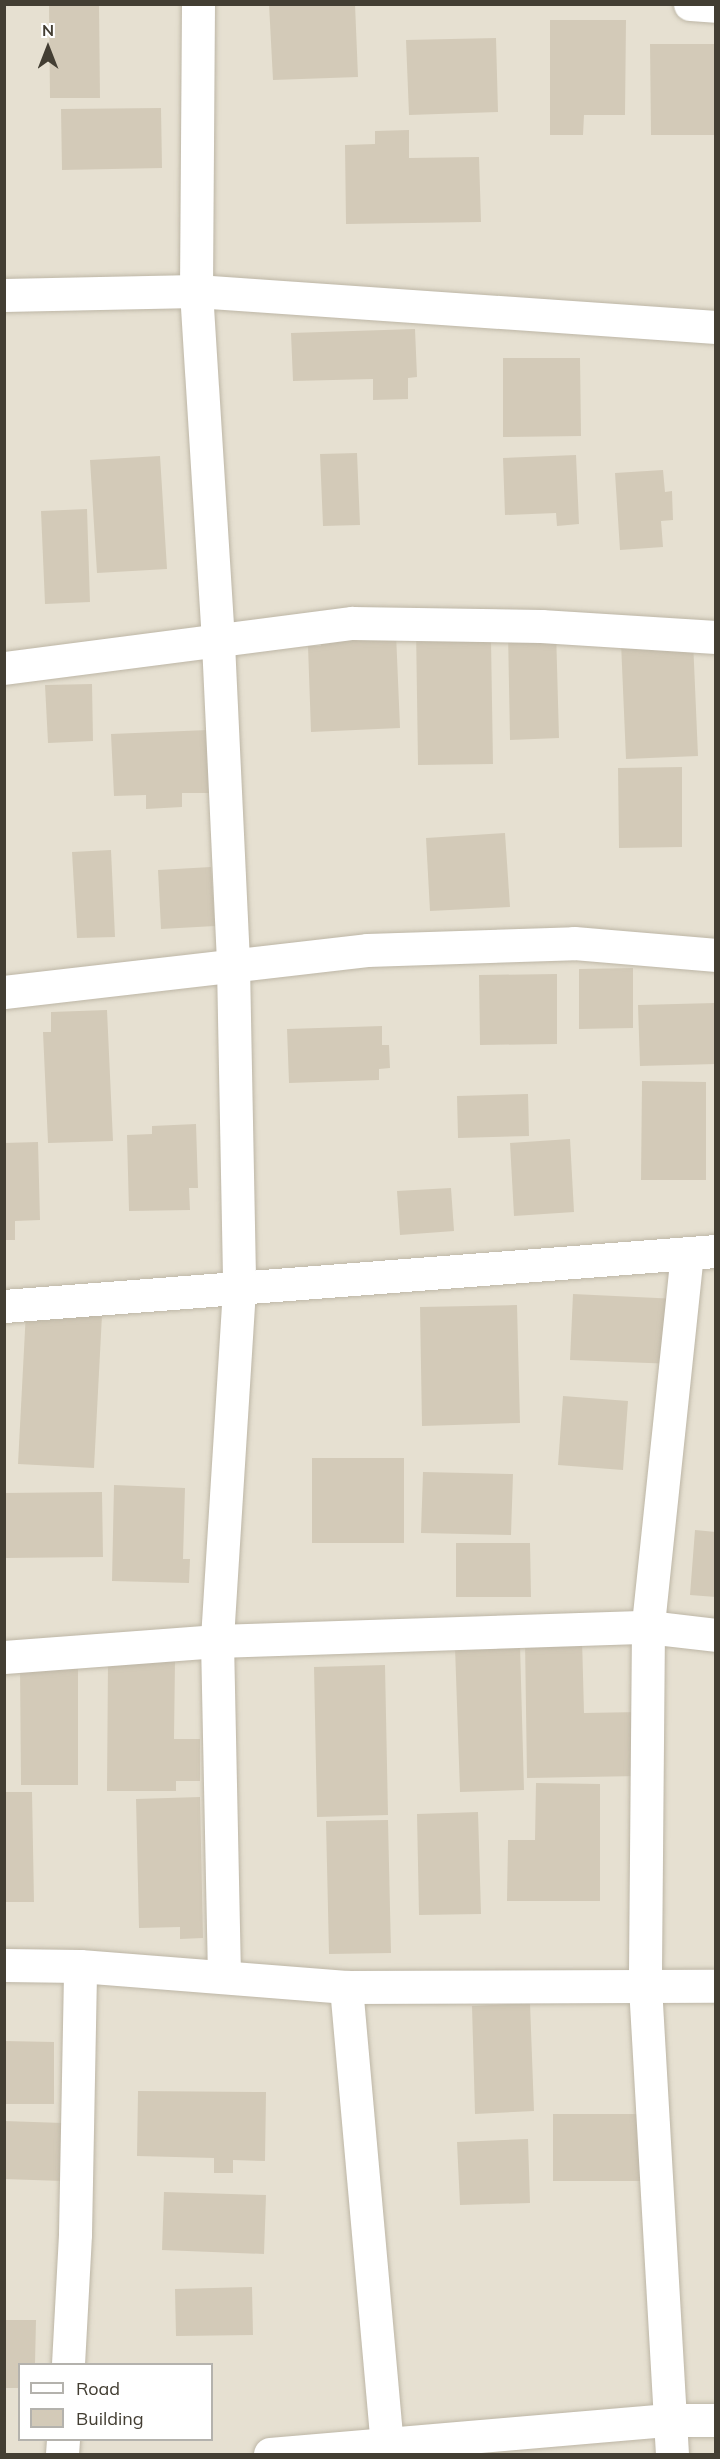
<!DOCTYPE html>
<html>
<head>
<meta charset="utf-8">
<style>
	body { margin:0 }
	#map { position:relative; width:720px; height:2459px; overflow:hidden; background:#f2eee3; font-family:Mulish,sans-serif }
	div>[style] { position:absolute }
	.residential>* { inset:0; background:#e6e0d1 }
	.building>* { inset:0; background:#d3cab8 }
	.roads { filter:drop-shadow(0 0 2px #bdb6a6) drop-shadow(0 0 2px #bdb6a6) }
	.minor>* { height:33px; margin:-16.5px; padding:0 16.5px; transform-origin:16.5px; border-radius:16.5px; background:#fff }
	span { translate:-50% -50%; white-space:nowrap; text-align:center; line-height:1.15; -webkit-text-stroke:6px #fff; paint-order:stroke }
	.frame { position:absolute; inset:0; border:6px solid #433e33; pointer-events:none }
	.legend { position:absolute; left:18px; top:2363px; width:195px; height:78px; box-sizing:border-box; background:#fff; border:2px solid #b4b2ad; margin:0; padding:8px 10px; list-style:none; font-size:18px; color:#433e33 }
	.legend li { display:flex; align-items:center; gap:12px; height:30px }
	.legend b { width:30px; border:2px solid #b4b2ad }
	.north { position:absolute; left:18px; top:18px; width:60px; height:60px; -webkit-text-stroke:4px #fff; paint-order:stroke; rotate:0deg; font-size:16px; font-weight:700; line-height:24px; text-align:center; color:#433e33 }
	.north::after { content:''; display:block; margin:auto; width:21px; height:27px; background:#433e33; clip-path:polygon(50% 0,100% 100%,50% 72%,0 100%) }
</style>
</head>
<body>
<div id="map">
	<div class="residential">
		<i style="clip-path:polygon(evenodd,5px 5px,715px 5px,715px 2454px,5px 2454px,5px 5px,20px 2364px,212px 2364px,212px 2440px,20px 2440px,20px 2364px)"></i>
	</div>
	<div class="building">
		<i style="clip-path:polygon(49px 4px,99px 4px,100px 98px,50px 98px)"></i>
		<i style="clip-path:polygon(269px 4px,355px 4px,358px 77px,273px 80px)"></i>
		<i style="clip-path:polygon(550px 20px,626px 20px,625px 115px,584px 115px,583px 135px,550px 135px)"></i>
		<i style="clip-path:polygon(496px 38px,498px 112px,409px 115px,406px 40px)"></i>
		<i style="clip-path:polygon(650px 44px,716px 44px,716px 135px,651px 135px)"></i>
		<i style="clip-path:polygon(161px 108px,162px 168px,62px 170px,61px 109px)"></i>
		<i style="clip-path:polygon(409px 130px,409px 158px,479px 157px,481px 222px,346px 224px,345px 145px,375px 144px,375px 131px)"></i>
		<i style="clip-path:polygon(415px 329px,417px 377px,408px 378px,408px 399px,373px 400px,373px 379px,293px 381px,291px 333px)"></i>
		<i style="clip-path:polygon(503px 358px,580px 358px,581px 436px,503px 437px)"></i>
		<i style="clip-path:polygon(357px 453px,360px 525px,323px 526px,320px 454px)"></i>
		<i style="clip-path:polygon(576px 455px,579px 524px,557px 526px,556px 513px,505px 515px,503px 458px)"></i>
		<i style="clip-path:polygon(160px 456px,167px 569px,97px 573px,90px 460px)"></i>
		<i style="clip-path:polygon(663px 470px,665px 492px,672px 491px,673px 520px,661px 521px,663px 547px,620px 550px,615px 473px)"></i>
		<i style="clip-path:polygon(87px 509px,90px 602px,45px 604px,41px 511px)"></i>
		<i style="clip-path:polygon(416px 628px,491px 640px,493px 764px,418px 765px)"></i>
		<i style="clip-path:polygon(556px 630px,559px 738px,510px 740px,508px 632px)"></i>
		<i style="clip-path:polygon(396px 633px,400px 728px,311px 732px,308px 646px,321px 646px,321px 636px)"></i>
		<i style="clip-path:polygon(693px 640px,698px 756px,626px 759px,621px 643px)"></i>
		<i style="clip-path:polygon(92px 684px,93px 741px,48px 743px,45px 685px)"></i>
		<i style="clip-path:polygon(208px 730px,211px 793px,182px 793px,182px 807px,146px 809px,146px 795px,114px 796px,111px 734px)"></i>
		<i style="clip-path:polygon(682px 767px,682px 847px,619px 848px,618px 768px)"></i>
		<i style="clip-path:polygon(505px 833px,510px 907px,430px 911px,426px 838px)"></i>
		<i style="clip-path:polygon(111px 850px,115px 937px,77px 938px,72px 852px)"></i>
		<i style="clip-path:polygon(211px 867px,215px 926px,161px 929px,158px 870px)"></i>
		<i style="clip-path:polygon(633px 968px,633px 1028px,579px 1029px,579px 969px)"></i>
		<i style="clip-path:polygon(557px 974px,557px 1044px,480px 1045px,479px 975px)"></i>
		<i style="clip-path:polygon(715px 1003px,716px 1064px,640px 1066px,638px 1005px)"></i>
		<i style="clip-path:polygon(107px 1010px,113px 1141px,48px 1143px,43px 1032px,51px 1032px,51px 1012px)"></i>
		<i style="clip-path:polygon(382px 1026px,382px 1045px,389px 1045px,390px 1068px,379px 1069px,379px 1080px,289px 1083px,287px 1029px)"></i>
		<i style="clip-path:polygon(642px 1081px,706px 1082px,706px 1180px,641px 1180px)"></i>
		<i style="clip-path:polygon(528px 1094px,529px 1136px,458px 1138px,457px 1096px)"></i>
		<i style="clip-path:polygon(196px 1124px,198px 1188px,189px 1188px,190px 1210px,129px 1211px,127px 1135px,152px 1134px,152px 1126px)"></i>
		<i style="clip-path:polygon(570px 1139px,574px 1212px,514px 1216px,510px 1143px)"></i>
		<i style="clip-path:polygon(38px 1142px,40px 1220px,15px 1221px,15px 1240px,4px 1240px,4px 1143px)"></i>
		<i style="clip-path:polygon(451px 1188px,454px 1231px,400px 1235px,397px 1191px)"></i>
		<i style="clip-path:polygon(573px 1294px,678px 1299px,675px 1364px,570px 1360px)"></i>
		<i style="clip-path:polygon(517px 1305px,520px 1423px,422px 1426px,420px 1307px)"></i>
		<i style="clip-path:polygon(26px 1311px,102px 1315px,94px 1468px,18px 1464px)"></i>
		<i style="clip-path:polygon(563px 1396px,628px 1401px,623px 1470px,558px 1465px)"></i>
		<i style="clip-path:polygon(312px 1458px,404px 1458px,404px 1543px,312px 1543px)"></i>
		<i style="clip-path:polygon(423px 1472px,513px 1474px,511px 1535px,421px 1533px)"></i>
		<i style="clip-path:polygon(114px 1485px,185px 1488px,183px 1559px,190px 1559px,189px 1583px,112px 1581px)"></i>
		<i style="clip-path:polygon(102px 1492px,103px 1557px,4px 1558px,4px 1493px)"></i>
		<i style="clip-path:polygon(695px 1530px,716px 1532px,716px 1597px,690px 1595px)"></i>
		<i style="clip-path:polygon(456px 1543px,530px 1543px,531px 1597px,456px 1597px)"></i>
		<i style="clip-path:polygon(582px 1638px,584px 1713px,639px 1712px,640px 1776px,527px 1778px,525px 1640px)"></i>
		<i style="clip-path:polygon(520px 1645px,524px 1790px,460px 1792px,455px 1647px)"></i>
		<i style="clip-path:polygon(108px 1661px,175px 1661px,174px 1739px,200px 1739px,200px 1781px,176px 1781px,176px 1791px,107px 1791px)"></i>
		<i style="clip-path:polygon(385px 1665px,388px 1815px,317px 1817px,314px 1667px)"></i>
		<i style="clip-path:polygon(20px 1667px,78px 1667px,78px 1785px,21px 1785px)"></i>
		<i style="clip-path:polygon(536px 1783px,600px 1784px,600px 1901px,507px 1901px,508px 1840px,535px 1840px)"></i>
		<i style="clip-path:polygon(4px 1792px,32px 1792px,34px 1902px,4px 1902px)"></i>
		<i style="clip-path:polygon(200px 1797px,203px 1938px,180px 1939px,180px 1927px,139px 1928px,136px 1799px)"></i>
		<i style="clip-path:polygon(478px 1812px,481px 1914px,419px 1915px,417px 1814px)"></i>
		<i style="clip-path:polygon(388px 1820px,391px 1953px,329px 1954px,326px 1821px)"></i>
		<i style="clip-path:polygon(530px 2003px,534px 2111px,475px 2114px,472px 2006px)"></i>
		<i style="clip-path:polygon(4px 2041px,54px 2042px,54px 2104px,4px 2104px)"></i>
		<i style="clip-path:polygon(138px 2091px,266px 2092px,265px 2161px,233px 2160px,233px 2173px,214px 2173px,214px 2158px,137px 2156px)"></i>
		<i style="clip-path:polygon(553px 2114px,640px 2114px,640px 2181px,553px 2181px)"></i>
		<i style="clip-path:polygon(4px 2121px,63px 2123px,62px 2181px,4px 2179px)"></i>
		<i style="clip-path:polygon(528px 2139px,530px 2203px,460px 2205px,457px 2142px)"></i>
		<i style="clip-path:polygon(164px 2192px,266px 2195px,264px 2254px,162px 2250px)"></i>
		<i style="clip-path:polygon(252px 2287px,253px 2335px,176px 2336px,175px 2289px)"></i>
		<i style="clip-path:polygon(4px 2320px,36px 2320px,35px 2364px,20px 2364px,20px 2388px,4px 2388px)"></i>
	</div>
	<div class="roads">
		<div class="minor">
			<i style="left:198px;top:4px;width:287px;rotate:90.4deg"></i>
			<i style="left:196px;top:291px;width:353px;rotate:86.4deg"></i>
			<i style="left:218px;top:643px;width:322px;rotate:87.3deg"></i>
			<i style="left:233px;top:965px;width:324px;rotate:88.9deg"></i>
			<i style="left:239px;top:1289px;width:353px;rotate:93.6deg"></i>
			<i style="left:217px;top:1641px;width:336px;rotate:88.8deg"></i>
			<i style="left:690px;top:4px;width:26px;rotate:4deg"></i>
			<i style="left:4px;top:295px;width:192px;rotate:-1.2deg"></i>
			<i style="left:196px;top:291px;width:521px;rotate:3.96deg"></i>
			<i style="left:4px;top:668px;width:351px;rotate:-7.4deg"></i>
			<i style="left:352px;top:623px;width:189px;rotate:0.9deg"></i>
			<i style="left:541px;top:626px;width:175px;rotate:3.6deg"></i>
			<i style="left:4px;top:992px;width:365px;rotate:-6.6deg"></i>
			<i style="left:367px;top:950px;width:207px;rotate:-1.9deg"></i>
			<i style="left:574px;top:943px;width:143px;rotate:4.8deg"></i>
			<i style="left:687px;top:1253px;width:376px;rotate:96deg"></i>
			<i style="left:648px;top:1627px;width:68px;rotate:6.7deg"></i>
			<i style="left:4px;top:1306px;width:714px;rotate:-4.42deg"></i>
			<i style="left:4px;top:1657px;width:214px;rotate:-4.3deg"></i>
			<i style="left:217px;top:1641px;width:431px;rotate:-1.9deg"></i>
			<i style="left:648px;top:1627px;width:359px;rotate:90.5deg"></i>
			<i style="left:645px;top:1986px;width:469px;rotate:86.7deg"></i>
			<i style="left:4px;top:1965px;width:76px;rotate:0.8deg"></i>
			<i style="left:80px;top:1966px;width:267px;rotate:4.5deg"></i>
			<i style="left:346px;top:1987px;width:370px;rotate:-0.2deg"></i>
			<i style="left:346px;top:1987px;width:458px;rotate:84.9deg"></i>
			<i style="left:68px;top:2364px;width:130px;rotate:-86.9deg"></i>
			<i style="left:75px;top:2234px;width:268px;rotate:-88.9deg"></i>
			<i style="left:62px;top:2454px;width:14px;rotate:-86deg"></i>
			<i style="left:270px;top:2454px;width:400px;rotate:-4.9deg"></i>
			<i style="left:669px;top:2420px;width:47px"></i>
		</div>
	</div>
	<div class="frame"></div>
	<ul class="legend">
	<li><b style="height:8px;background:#fff"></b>Road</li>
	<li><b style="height:16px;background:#d3cab8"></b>Building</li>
	</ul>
	<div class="north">N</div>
</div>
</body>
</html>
